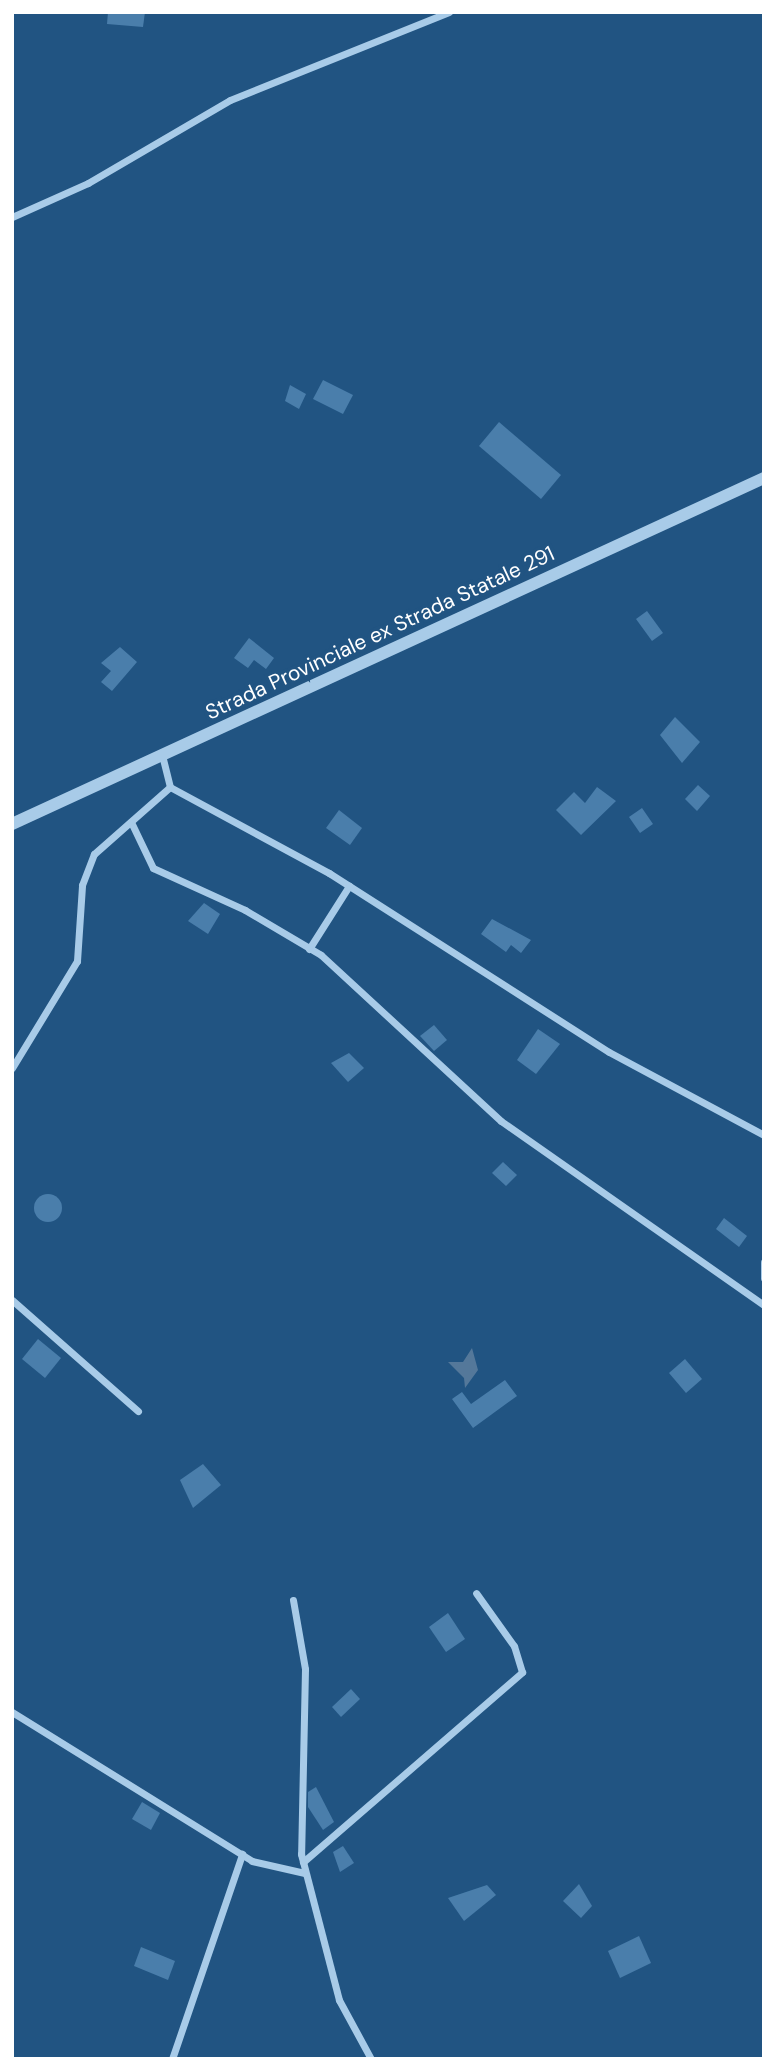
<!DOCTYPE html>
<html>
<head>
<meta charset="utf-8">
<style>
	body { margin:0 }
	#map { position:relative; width:776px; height:2071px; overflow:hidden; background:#215482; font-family:"DM Sans",sans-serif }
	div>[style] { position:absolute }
	.water>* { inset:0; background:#54789a }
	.building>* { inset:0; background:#4a7eab }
	.round { border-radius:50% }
	.minor>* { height:7px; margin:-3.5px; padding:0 3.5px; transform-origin:3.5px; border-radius:3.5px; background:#a8cbe8 }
	.tertiary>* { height:12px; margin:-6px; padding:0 6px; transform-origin:6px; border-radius:6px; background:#a8cbe8 }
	span { translate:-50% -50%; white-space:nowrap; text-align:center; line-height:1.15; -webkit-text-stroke:7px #215482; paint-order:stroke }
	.street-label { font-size:21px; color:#fff }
	.frame { position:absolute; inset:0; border:14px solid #fff; pointer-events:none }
</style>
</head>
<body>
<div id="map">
	<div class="water">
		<i style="clip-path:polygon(472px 1348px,478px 1370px,465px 1388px,464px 1378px,448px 1362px,463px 1362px)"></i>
	</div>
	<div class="building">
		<i style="clip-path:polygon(108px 12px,145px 12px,143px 27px,107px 24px)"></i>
		<i style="clip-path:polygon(323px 380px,353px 395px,343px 414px,313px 399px)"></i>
		<i style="clip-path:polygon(290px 385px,306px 394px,299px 409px,285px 401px)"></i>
		<i style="clip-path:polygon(499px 422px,561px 475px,541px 499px,479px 446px)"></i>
		<i style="clip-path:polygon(647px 611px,663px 633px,652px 641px,636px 619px)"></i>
		<i style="clip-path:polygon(249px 638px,274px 658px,266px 669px,254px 660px,248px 668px,234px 658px)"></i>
		<i style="clip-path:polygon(120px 647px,137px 662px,112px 691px,101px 682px,111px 671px,101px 663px)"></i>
		<i style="clip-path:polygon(675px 717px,700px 742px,682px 763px,660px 735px)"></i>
		<i style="clip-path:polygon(698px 785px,710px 796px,697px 811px,685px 799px)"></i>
		<i style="clip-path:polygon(597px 787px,616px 801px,581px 835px,556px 810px,574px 792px,585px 803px)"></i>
		<i style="clip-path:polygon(642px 808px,653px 824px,640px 833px,629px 817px)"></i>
		<i style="clip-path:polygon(339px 810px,362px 828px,350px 845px,326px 828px)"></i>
		<i style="clip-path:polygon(204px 903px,220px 914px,208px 934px,188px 921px)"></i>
		<i style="clip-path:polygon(492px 919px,531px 940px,521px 953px,511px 945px,506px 952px,481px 934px)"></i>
		<i style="clip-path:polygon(434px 1025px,447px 1040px,434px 1051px,420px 1036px)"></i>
		<i style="clip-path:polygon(538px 1029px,560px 1044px,536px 1074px,517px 1060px)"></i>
		<i style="clip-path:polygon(349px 1053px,364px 1068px,348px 1082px,331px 1063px)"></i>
		<i style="clip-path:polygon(503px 1162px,517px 1175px,506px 1186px,492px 1173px)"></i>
		<i class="round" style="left:34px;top:1194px;width:28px;height:28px"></i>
		<i style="clip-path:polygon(724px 1218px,747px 1236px,739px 1247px,716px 1229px)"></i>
		<i style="clip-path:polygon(38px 1339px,61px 1358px,45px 1378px,22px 1359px)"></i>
		<i style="clip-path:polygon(685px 1359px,702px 1379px,686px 1393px,669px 1373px)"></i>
		<i style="clip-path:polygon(505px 1380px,517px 1396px,473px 1428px,452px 1399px,462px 1392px,471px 1404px)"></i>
		<i style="clip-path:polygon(203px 1464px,221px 1485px,193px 1508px,180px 1480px)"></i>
		<i style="clip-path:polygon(448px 1613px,465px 1639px,446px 1652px,429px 1627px)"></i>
		<i style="clip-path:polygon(351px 1689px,360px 1699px,341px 1717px,332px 1707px)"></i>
		<i style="clip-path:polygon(316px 1787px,334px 1822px,323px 1830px,308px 1807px,308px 1792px)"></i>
		<i style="clip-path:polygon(142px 1802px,160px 1813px,151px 1830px,132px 1819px)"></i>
		<i style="clip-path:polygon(343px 1846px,354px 1863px,340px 1872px,333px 1852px)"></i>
		<i style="clip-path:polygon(579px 1884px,592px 1906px,581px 1918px,563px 1901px)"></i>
		<i style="clip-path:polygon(487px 1885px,496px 1895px,464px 1921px,448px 1898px)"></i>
		<i style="clip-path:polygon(639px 1936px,651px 1963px,620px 1978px,608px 1951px)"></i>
		<i style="clip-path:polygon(141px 1947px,175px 1961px,168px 1980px,134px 1966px)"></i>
	</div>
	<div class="minor">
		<i style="left:12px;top:217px;width:83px;rotate:-24.1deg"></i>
		<i style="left:88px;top:183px;width:164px;rotate:-30.3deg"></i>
		<i style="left:230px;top:100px;width:236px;rotate:-21.9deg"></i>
		<i style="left:170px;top:787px;width:181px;rotate:28.4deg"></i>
		<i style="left:329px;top:873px;width:332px;rotate:32.6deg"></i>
		<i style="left:609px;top:1052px;width:176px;rotate:28.2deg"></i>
		<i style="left:131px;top:822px;width:51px;rotate:64.4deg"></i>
		<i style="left:153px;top:868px;width:101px;rotate:24.5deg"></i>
		<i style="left:245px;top:910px;width:88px;rotate:30.6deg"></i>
		<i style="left:321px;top:955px;width:245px;rotate:42.7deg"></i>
		<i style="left:501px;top:1121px;width:321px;rotate:35deg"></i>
		<i style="left:309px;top:949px;width:75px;rotate:-57.6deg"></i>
		<i style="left:12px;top:1068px;width:125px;rotate:-58.7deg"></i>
		<i style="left:77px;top:961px;width:76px;rotate:-86.2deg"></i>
		<i style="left:82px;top:885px;width:33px;rotate:-69deg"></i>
		<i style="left:94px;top:854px;width:101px;rotate:-41.4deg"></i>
		<i style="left:170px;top:787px;width:33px;rotate:-104deg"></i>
		<i style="left:764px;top:1262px;width:16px;rotate:90deg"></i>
		<i style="left:12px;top:1300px;width:168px;rotate:41.4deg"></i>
		<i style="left:293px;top:1600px;width:70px;rotate:80.1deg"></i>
		<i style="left:305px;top:1669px;width:185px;rotate:91.2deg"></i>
		<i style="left:301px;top:1854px;width:151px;rotate:75.4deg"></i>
		<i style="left:339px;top:2000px;width:67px;rotate:61.5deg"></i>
		<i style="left:12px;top:1712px;width:282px;rotate:31.8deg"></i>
		<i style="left:252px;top:1861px;width:54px;rotate:12.8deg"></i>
		<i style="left:303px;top:1862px;width:290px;rotate:-40.9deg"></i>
		<i style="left:522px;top:1672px;width:27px;rotate:-107deg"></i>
		<i style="left:514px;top:1646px;width:65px;rotate:-125.6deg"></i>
		<i style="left:172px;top:2059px;width:217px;rotate:-71.1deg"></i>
	</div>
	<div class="tertiary">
		<i style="left:12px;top:824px;width:828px;rotate:-24.71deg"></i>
	</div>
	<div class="street-label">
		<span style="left:380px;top:633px;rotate:-25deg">Strada Provinciale ex Strada Statale 291</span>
	</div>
	<div class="frame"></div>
</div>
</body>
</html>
